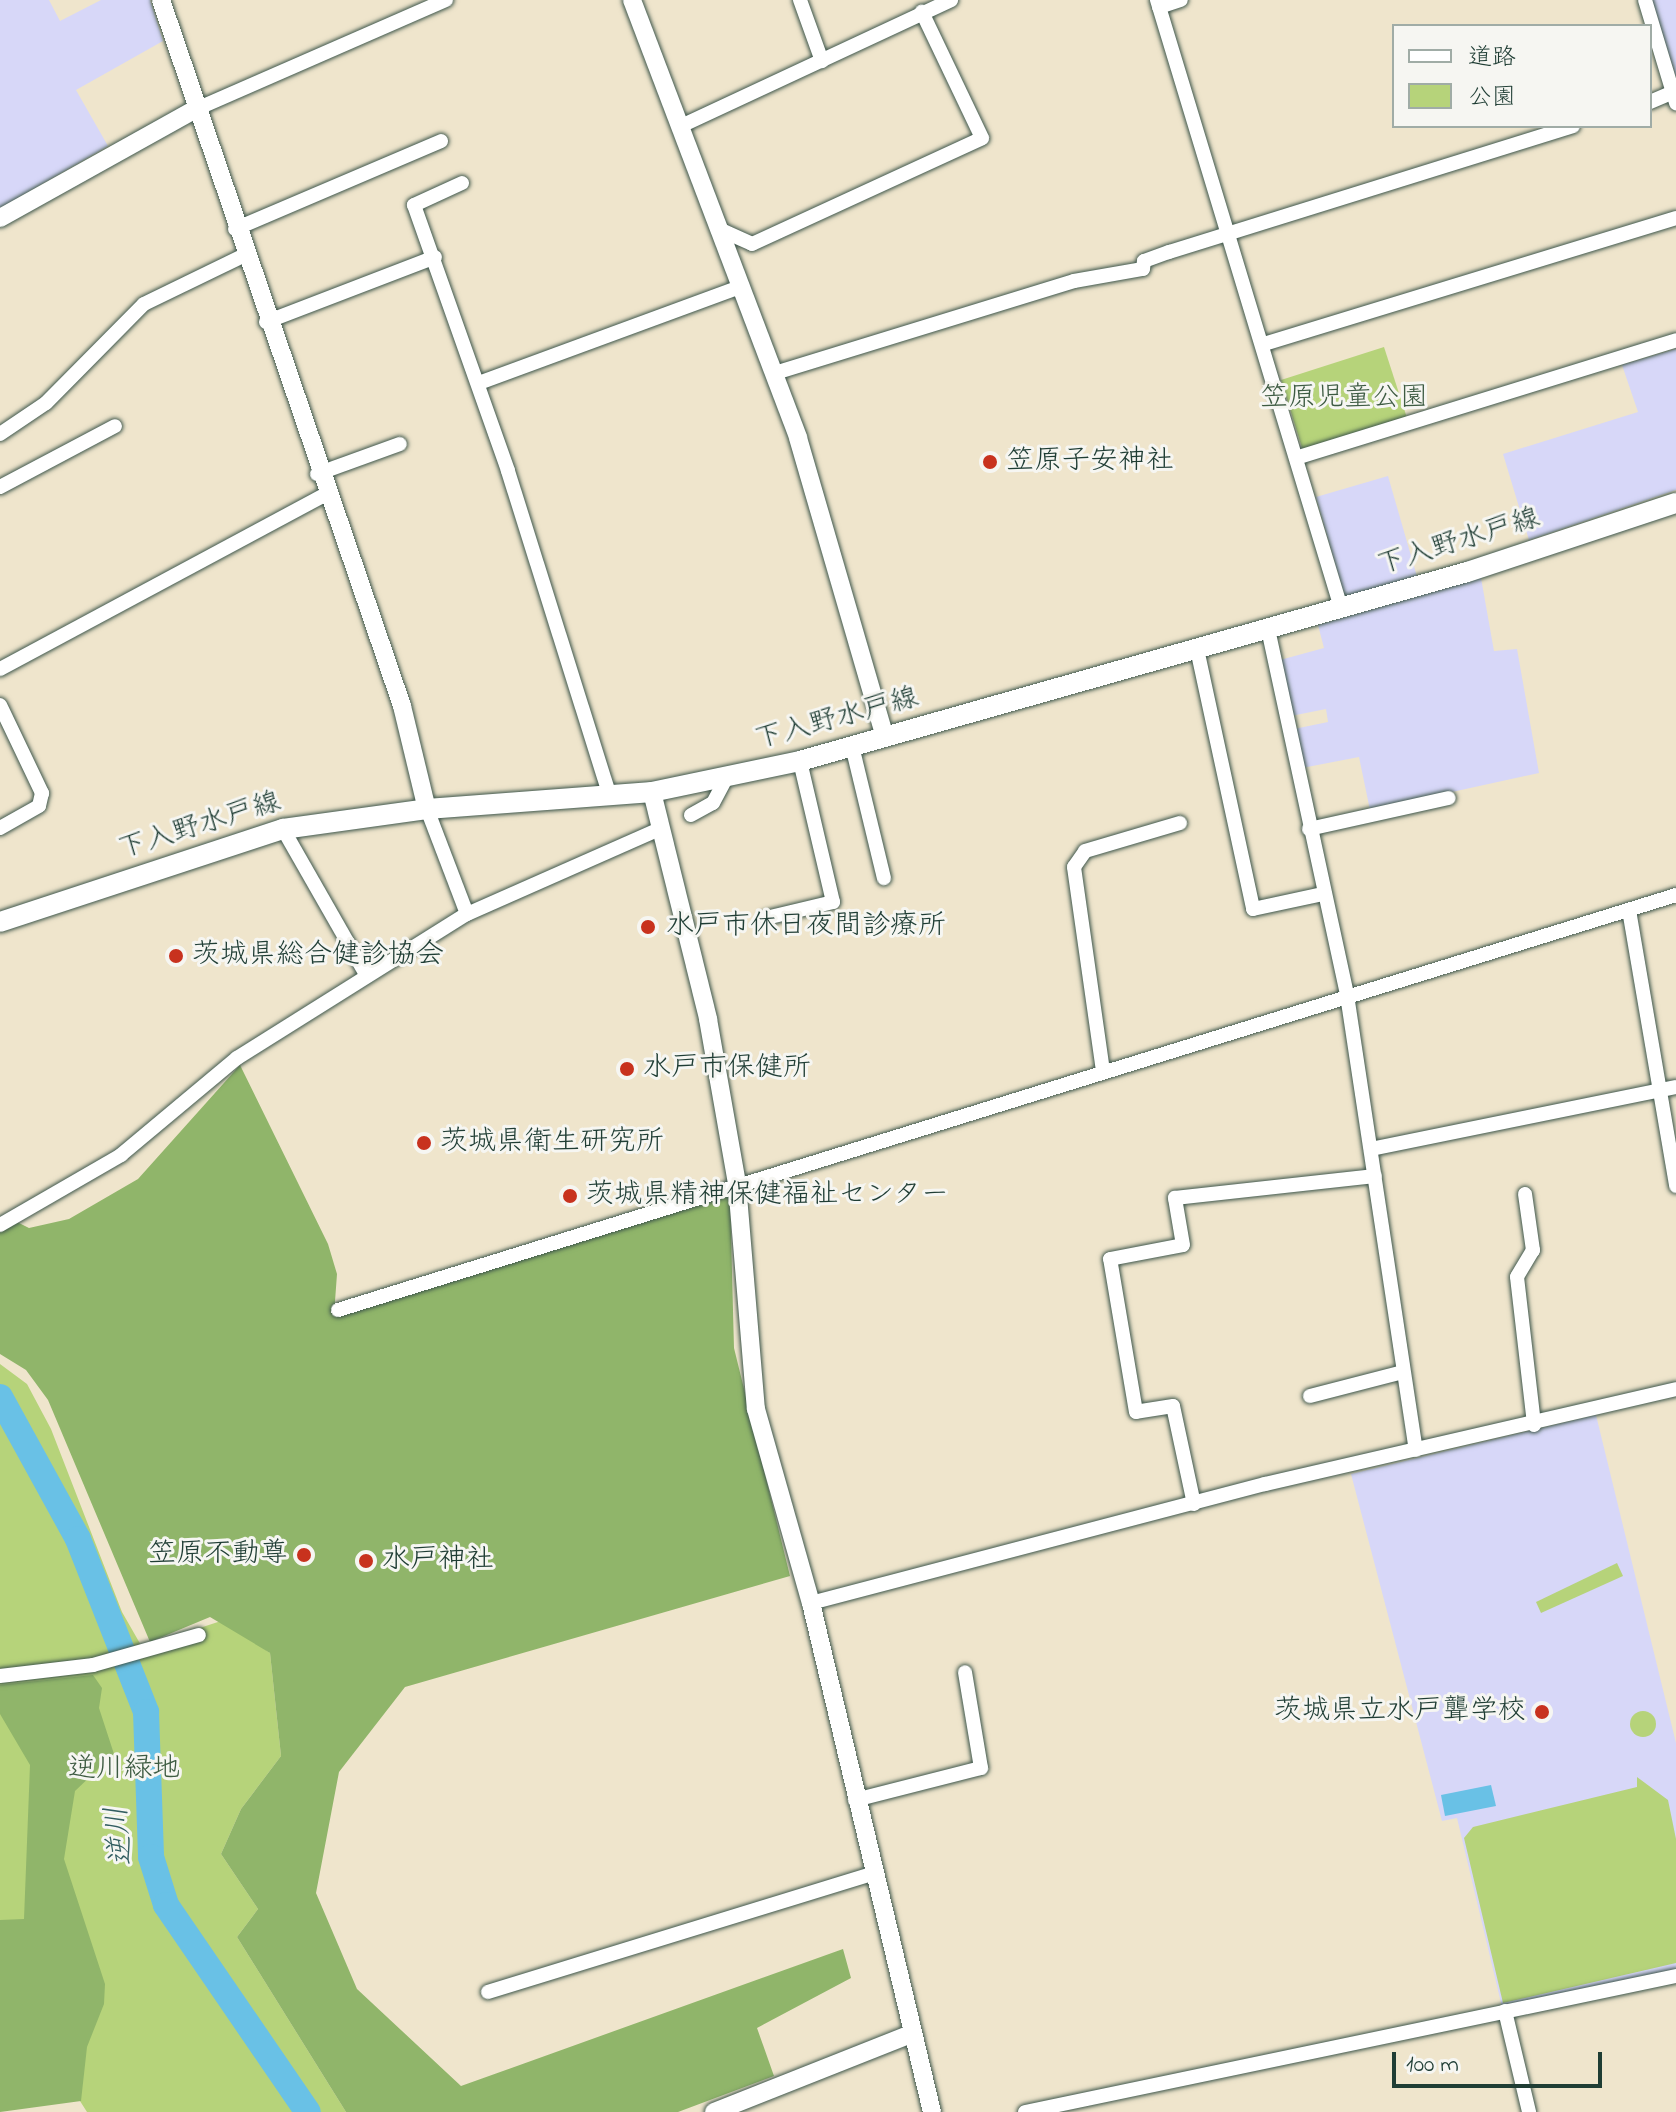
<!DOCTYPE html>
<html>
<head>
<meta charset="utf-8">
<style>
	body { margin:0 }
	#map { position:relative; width:1676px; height:2112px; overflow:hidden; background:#efe5cc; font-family:"Indie Flower","Klee One",sans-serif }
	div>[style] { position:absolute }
	.built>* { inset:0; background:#d7d7f8 }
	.green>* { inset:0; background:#b6d37a }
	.round { border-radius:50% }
	.forest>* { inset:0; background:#90b56a }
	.water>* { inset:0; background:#69c1e6 }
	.river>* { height:26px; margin:-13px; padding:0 13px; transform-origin:13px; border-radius:13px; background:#69c1e6 }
	.roads { filter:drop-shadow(0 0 2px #3e564b) drop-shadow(0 0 2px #3e564b) }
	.minor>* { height:14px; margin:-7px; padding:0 7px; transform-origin:7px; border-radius:7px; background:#fff }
	.tertiary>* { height:18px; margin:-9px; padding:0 9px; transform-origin:9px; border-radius:9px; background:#fff }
	.secondary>* { height:20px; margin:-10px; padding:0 10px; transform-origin:10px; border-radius:10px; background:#fff }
	.dots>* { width:22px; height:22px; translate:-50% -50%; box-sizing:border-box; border:4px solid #f6f6f2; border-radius:50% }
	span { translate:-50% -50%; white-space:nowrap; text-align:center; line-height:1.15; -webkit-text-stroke:6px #f6f6f2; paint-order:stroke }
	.park-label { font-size:28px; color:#3d5b42 }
	.poi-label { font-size:28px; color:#1f3d34 }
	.left { translate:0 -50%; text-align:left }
	.right { translate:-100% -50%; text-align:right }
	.street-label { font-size:28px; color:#1f3d34 }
	.water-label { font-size:30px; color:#325e60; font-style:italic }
	.legend { position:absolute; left:1392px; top:24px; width:260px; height:104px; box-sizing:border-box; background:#f6f6f2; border:2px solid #a0aca6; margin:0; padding:10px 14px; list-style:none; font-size:24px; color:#1f3d34 }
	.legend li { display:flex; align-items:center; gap:16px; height:40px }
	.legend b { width:40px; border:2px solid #a0aca6 }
	.scale { position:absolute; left:1392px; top:2052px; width:210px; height:36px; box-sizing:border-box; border:4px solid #1f3d34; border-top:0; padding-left:10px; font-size:24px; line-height:28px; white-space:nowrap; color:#1f3d34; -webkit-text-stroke:6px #f6f6f2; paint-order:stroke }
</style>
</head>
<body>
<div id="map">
	<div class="built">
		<i style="clip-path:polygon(0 0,49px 0,60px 21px,101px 0,150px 0,163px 41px,76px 90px,108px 146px,0 208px)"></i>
		<i style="clip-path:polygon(1652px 0,1676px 0,1676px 77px)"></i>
		<i style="clip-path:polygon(1676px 349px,1676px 490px,1529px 540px,1503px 454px,1638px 412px,1622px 365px)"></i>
		<i style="clip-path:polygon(1388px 476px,1418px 580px,1346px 601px,1316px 497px)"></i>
		<i style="clip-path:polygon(1481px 578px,1494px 651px,1517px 649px,1539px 773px,1370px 810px,1359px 757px,1302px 768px,1294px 729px,1328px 722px,1326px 709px,1291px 716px,1280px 660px,1324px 648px,1318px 625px)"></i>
		<i style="clip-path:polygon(1596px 1415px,1676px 1743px,1676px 1971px,1502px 2007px,1457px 1818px,1442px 1821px,1351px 1474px)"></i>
	</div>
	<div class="green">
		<i style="clip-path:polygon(1384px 347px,1407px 418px,1303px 451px,1281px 380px)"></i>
		<i style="clip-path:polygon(0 1364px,27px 1384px,51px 1429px,122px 1612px,142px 1647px,224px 1620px,270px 1653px,281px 1756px,241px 1809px,221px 1854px,258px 1909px,237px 1937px,346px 2112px,87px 2112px,80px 2101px,0 2100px)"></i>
		<i style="clip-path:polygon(1617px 1563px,1623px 1576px,1541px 1613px,1536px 1602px)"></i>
		<i class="round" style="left:1630px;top:1711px;width:26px;height:26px"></i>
		<i style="clip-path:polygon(1637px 1777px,1668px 1800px,1676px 1839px,1676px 1963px,1503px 2003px,1464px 1838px,1473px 1827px,1637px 1787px)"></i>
	</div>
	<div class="forest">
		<i style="clip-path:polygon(240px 1065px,328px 1244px,337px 1274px,334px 1315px,730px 1196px,734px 1348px,790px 1576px,405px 1687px,339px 1772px,316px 1893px,357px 1989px,461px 2086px,843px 1949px,851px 1978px,757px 2028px,774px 2076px,678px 2112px,346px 2112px,237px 1937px,258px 1909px,221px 1854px,241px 1809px,281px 1756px,270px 1653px,210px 1617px,150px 1642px,48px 1400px,26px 1370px,0 1354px,0 1232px,17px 1222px,29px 1228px,69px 1219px,138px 1179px)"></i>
		<i style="clip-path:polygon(93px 1675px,102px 1688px,99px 1708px,114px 1754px,75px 1791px,64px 1859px,105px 1984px,104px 2004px,87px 2047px,81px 2101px,0 2112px,0 1920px,24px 1919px,30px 1765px,0 1714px,0 1685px)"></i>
	</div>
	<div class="water">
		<i style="clip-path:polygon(1491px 1785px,1496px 1806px,1445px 1816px,1441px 1795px)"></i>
	</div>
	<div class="river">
		<i style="left:0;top:1397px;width:162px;rotate:61.2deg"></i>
		<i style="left:78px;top:1539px;width:186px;rotate:68.5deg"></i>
		<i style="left:146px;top:1712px;width:145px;rotate:88deg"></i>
		<i style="left:151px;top:1857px;width:50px;rotate:72.6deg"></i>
		<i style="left:166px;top:1905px;width:251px;rotate:55.6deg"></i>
	</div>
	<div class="roads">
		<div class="minor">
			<i style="left:800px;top:0;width:65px;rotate:70.2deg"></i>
			<i style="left:1157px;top:0;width:635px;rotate:73.16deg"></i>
			<i style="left:1645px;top:0;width:108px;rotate:73.2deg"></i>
			<i style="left:1159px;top:7px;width:23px;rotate:-18deg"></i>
			<i style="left:1650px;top:102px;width:28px;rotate:-23deg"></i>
			<i style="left:194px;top:110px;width:275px;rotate:-23.6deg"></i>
			<i style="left:681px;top:126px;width:298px;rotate:-25deg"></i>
			<i style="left:462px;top:183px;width:53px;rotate:155.4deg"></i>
			<i style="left:414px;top:205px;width:282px;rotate:70.5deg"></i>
			<i style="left:508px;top:471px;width:341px;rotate:72.6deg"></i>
			<i style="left:235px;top:229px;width:224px;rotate:-23.1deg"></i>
			<i style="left:721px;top:230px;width:34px;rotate:24deg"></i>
			<i style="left:752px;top:244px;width:253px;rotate:-24.7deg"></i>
			<i style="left:982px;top:138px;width:140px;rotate:-115.5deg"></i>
			<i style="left:266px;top:322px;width:181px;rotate:-21deg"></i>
			<i style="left:1264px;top:344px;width:431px;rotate:-17deg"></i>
			<i style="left:775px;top:373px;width:313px;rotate:-17.1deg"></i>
			<i style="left:1074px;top:281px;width:70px;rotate:-9.9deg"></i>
			<i style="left:1143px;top:269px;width:8px;rotate:-83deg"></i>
			<i style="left:1144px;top:261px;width:27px;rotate:-20deg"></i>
			<i style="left:1169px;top:252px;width:423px;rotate:-17.3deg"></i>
			<i style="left:479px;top:383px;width:280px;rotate:-20.2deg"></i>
			<i style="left:0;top:434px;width:55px;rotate:-34deg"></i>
			<i style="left:46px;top:403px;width:139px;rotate:-45.3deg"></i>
			<i style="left:144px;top:304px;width:110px;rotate:-25.9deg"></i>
			<i style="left:1299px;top:457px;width:395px;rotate:-17.2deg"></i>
			<i style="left:317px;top:474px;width:88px;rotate:-19.9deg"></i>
			<i style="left:0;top:487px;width:130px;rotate:-27.9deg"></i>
			<i style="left:1268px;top:629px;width:374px;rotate:77.8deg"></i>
			<i style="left:1347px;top:995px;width:460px;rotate:81.4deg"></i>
			<i style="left:1197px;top:649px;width:266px;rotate:77.8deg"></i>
			<i style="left:1253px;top:909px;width:72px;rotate:-12.1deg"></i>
			<i style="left:0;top:669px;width:368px;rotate:-28.2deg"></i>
			<i style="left:0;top:705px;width:98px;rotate:64.5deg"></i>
			<i style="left:42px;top:793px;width:13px;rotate:103deg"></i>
			<i style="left:39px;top:806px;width:45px;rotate:150.6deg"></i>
			<i style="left:852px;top:746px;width:136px;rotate:76.4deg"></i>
			<i style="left:427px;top:809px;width:112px;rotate:69.1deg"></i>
			<i style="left:691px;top:815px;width:25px;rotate:-29deg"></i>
			<i style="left:713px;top:803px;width:30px;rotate:-62deg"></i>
			<i style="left:283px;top:829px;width:169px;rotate:60.3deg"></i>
			<i style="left:1309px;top:829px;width:143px;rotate:-12.5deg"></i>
			<i style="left:1629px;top:910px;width:280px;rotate:80.3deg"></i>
			<i style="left:766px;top:918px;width:69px;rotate:-13.4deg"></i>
			<i style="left:833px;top:902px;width:145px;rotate:-103.2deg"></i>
			<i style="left:1103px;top:1071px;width:206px;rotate:-98.1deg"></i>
			<i style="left:1074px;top:867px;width:19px;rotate:-55deg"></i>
			<i style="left:1085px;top:851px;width:99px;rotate:-16.4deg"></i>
			<i style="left:1371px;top:1149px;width:311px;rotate:-11.5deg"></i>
			<i style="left:1525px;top:1194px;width:57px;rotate:81.9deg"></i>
			<i style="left:1533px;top:1250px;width:31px;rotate:121deg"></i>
			<i style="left:1517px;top:1277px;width:149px;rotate:83.4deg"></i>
			<i style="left:0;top:1225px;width:140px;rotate:-30deg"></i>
			<i style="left:121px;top:1155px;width:151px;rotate:-39.9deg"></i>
			<i style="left:237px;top:1058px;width:271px;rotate:-32.1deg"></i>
			<i style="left:467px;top:914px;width:213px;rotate:-23.8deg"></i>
			<i style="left:338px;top:1310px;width:1401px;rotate:-17.23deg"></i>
			<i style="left:1310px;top:1396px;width:96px;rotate:-14.5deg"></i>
			<i style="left:1194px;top:1504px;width:100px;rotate:-102.1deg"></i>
			<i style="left:1173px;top:1406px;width:37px;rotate:171deg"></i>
			<i style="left:1136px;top:1412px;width:155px;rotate:-99.6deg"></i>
			<i style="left:1110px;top:1259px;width:74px;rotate:-10.9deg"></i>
			<i style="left:1183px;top:1245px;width:48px;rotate:-99.7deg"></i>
			<i style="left:1175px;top:1198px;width:201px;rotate:-6.3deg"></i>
			<i style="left:811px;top:1603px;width:469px;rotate:-14.7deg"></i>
			<i style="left:1265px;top:1484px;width:422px;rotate:-13deg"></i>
			<i style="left:0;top:1676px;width:94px;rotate:-6.7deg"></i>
			<i style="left:93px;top:1665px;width:110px;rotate:-15.8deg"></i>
			<i style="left:855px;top:1800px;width:130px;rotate:-14.3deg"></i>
			<i style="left:981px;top:1768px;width:97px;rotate:-99.5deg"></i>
			<i style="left:488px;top:1992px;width:402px;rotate:-17.1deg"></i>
			<i style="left:1505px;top:2011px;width:104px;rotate:76.6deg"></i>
			<i style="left:1025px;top:2112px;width:665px;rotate:-11.8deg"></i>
		</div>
		<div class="tertiary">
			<i style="left:161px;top:0;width:746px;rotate:71.15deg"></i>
			<i style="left:402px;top:706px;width:106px;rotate:76.4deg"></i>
			<i style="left:632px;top:0;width:468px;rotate:69.2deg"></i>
			<i style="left:798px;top:438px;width:311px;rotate:73.8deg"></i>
			<i style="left:0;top:218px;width:222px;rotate:-29.1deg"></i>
			<i style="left:652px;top:792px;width:234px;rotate:76.1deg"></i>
			<i style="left:708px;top:1019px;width:168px;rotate:80deg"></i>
			<i style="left:737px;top:1184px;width:226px;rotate:85.2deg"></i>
			<i style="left:756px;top:1409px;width:202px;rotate:74.2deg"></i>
			<i style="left:811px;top:1603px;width:523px;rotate:76.63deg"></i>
			<i style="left:714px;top:2112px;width:212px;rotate:-21.6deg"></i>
		</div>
		<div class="secondary">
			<i style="left:0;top:922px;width:298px;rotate:-18.2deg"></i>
			<i style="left:283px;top:829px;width:145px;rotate:-7.9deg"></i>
			<i style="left:427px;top:809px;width:226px;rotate:-4.3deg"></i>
			<i style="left:652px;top:792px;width:151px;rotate:-11.8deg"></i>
			<i style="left:800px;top:761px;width:693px;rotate:-15.82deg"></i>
			<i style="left:1467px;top:572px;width:220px;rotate:-18.3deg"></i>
		</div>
	</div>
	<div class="dots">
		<i style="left:990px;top:462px;background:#c8321e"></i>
		<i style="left:648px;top:927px;background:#c8321e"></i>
		<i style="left:176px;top:956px;background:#c8321e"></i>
		<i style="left:627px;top:1069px;background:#c8321e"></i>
		<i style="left:424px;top:1143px;background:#c8321e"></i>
		<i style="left:570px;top:1196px;background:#c8321e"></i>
		<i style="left:304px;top:1555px;background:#c8321e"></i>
		<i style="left:366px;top:1561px;background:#c8321e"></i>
		<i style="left:1542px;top:1712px;background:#c8321e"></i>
	</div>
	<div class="park-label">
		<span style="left:1344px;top:399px">笠原児童公園</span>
		<span style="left:124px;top:1770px">逆川緑地</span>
	</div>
	<div class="poi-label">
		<span class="left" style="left:1006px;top:462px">笠原子安神社</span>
		<span class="left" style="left:666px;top:927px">水戸市休日夜間診療所</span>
		<span class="left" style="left:192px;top:956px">茨城県総合健診協会</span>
		<span class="left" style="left:643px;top:1069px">水戸市保健所</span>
		<span class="left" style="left:440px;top:1143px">茨城県衛生研究所</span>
		<span class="left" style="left:586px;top:1196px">茨城県精神保健福祉センター</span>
		<span class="right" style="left:288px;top:1555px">笠原不動尊</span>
		<span class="left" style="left:382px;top:1561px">水戸神社</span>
		<span class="right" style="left:1526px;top:1712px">茨城県立水戸聾学校</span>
	</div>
	<div class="street-label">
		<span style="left:1459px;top:543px;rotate:-17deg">下入野水戸線</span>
		<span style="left:837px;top:720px;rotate:-15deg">下入野水戸線</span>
		<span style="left:200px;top:827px;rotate:-17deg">下入野水戸線</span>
	</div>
	<div class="water-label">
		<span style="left:121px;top:1836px;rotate:-96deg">逆川</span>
	</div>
	<ul class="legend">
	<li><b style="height:10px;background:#fff"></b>道路</li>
	<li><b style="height:22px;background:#b6d37a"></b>公園</li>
	</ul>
	<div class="scale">100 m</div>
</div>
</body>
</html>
